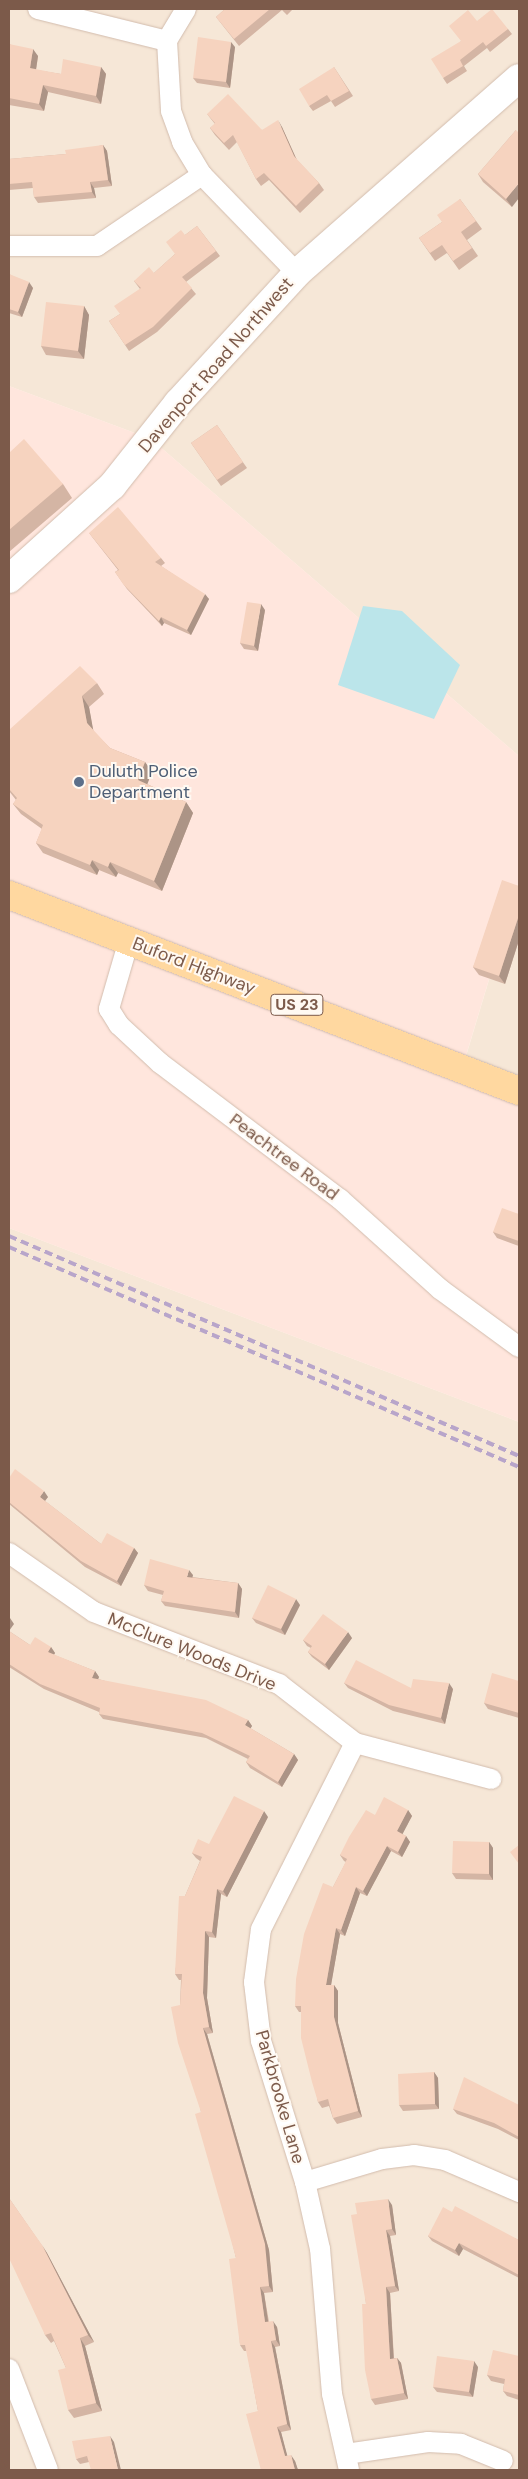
<!DOCTYPE html>
<html>
<head>
<meta charset="utf-8">
<style>
	body { margin:0 }
	#map { position:relative; width:528px; height:2479px; overflow:hidden; background:#fef5ea; font-family:"DM Sans",sans-serif }
	div>[style] { position:absolute }
	.residential>* { inset:0; background:#f6e7d7 }
	.commercial>* { inset:0; background:#ffe6dd }
	.water>* { inset:0; background:#bbe5ea }
	.roads { filter:drop-shadow(0 0 1px #d2bcad) drop-shadow(0 0 1px #d2bcad) }
	.street>* { height:20px; margin:-10px; padding:0 10px; transform-origin:10px; border-radius:10px; background:#fff }
	.secondary>* { height:28px; margin:-14px; padding:0 14px; transform-origin:14px; border-radius:14px; background:#fff }
	.primary>* { height:28px; margin:-14px; padding:0 14px; transform-origin:14px; border-radius:14px; background:#ffd8a0 }
	.rail>* { height:4px; margin-top:-2px; transform-origin:0; background:repeating-linear-gradient(90deg,#b8a5ca 0 8px,transparent 0 13px) }
	.wall>* { inset:0; background:#d4b5a4 }
	.shaded-wall>* { inset:0; background:#ac9486 }
	.building>* { inset:0; background:#f6d3bf }
	.dots>* { width:14px; height:14px; translate:-50% -50%; box-sizing:border-box; border:2px solid #fff9f2; border-radius:50% }
	span { translate:-50% -50%; white-space:nowrap; text-align:center; line-height:1.15; -webkit-text-stroke:4px #fff9f2; paint-order:stroke }
	.shield-label span { padding:1px 4px; background:#fff9f2; border:1px solid; border-radius:4px; -webkit-text-stroke-width:0 }
	.shield-label { font-size:16px; color:#7c5a4a; font-weight:700 }
	.street-label { font-size:18px; color:#7c5a4a }
	.service-label { font-size:18px; color:#4e5e75 }
	.left { translate:0 -50%; text-align:left }
	.frame { position:absolute; inset:0; border:10px solid #7c5a4a; pointer-events:none }
</style>
</head>
<body>
<div id="map">
	<div class="residential">
		<i style="clip-path:polygon(9px 9px,519px 9px,519px 756px,151px 439px,9px 386px)"></i>
		<i style="clip-path:polygon(519px 880px,519px 1094px,461px 1073px)"></i>
		<i style="clip-path:polygon(9px 1228px,519px 1422px,519px 2470px,9px 2470px)"></i>
	</div>
	<div class="commercial">
		<i style="clip-path:polygon(9px 386px,151px 439px,519px 756px,519px 880px,461px 1072px,519px 1094px,519px 1422px,9px 1228px)"></i>
	</div>
	<div class="water">
		<i style="clip-path:polygon(363px 606px,402px 611px,460px 665px,434px 719px,338px 685px)"></i>
	</div>
	<div class="roads">
		<div class="street">
			<i style="left:38px;top:9px;width:133px;rotate:13.9deg"></i>
			<i style="left:186px;top:9px;width:37px;rotate:121deg"></i>
			<i style="left:167px;top:41px;width:70px;rotate:86.7deg"></i>
			<i style="left:171px;top:111px;width:33px;rotate:70deg"></i>
			<i style="left:182px;top:142px;width:39px;rotate:59deg"></i>
			<i style="left:202px;top:175px;width:136px;rotate:45.9deg"></i>
			<i style="left:9px;top:246px;width:88px"></i>
			<i style="left:97px;top:246px;width:127px;rotate:-34.1deg"></i>
			<i style="left:129px;top:940px;width:72px;rotate:106.2deg"></i>
			<i style="left:109px;top:1009px;width:19px;rotate:58deg"></i>
			<i style="left:119px;top:1025px;width:56px;rotate:42.8deg"></i>
			<i style="left:160px;top:1063px;width:226px;rotate:37.1deg"></i>
			<i style="left:340px;top:1199px;width:135px;rotate:42deg"></i>
			<i style="left:440px;top:1289px;width:98px;rotate:36.3deg"></i>
			<i style="left:9px;top:1553px;width:103px;rotate:34.8deg"></i>
			<i style="left:94px;top:1612px;width:199px;rotate:21.3deg"></i>
			<i style="left:279px;top:1684px;width:96px;rotate:37.8deg"></i>
			<i style="left:355px;top:1743px;width:141px;rotate:14.8deg"></i>
			<i style="left:305px;top:2182px;width:80px;rotate:-16.6deg"></i>
			<i style="left:382px;top:2159px;width:32px;rotate:-7deg"></i>
			<i style="left:414px;top:2155px;width:31px;rotate:9deg"></i>
			<i style="left:445px;top:2160px;width:81px;rotate:23.4deg"></i>
			<i style="left:9px;top:2369px;width:108px;rotate:68.9deg"></i>
			<i style="left:346px;top:2454px;width:83px;rotate:-8.3deg"></i>
			<i style="left:428px;top:2442px;width:33px;rotate:3deg"></i>
			<i style="left:461px;top:2444px;width:45px;rotate:22deg"></i>
			<i style="left:349px;top:2470px;width:78px;rotate:-102.6deg"></i>
			<i style="left:332px;top:2394px;width:145px;rotate:-94.7deg"></i>
			<i style="left:320px;top:2249px;width:69px;rotate:-102.6deg"></i>
			<i style="left:305px;top:2182px;width:148px;rotate:-107.3deg"></i>
			<i style="left:261px;top:2041px;width:59px;rotate:-96.8deg"></i>
			<i style="left:254px;top:1982px;width:53px;rotate:-82.5deg"></i>
			<i style="left:261px;top:1929px;width:208px;rotate:-63.2deg"></i>
		</div>
		<div class="secondary">
			<i style="left:9px;top:579px;width:139px;rotate:-42.1deg"></i>
			<i style="left:112px;top:486px;width:106px;rotate:-51.5deg"></i>
			<i style="left:178px;top:403px;width:176px;rotate:-47.5deg"></i>
			<i style="left:297px;top:273px;width:295px;rotate:-41.3deg"></i>
		</div>
		<div class="primary">
			<i style="left:9px;top:895px;width:546px;rotate:21.02deg"></i>
		</div>
	</div>
	<div class="rail">
		<i style="left:9px;top:1236px;width:555px;rotate:23.33deg"></i>
		<i style="left:9px;top:1247px;width:555px;rotate:23.33deg"></i>
	</div>
	<div class="wall">
		<i style="clip-path:polygon(225px 9px,293px 9px,287px 15px,282px 10px,239px 46px,216px 17px)"></i>
		<i style="clip-path:polygon(477px 21px,508px 29px,512px 34px,490px 52px,487px 48px,464px 66px,467px 71px,447px 84px,443px 78px,461px 41px)"></i>
		<i style="clip-path:polygon(9px 44px,38px 56px,36px 70px,61px 74px,101px 67px,106px 74px,101px 104px,48px 92px,44px 111px,9px 105px)"></i>
		<i style="clip-path:polygon(235px 47px,230px 88px,197px 83px,193px 78px)"></i>
		<i style="clip-path:polygon(334px 67px,353px 96px,335px 107px,331px 101px,313px 111px,309px 106px)"></i>
		<i style="clip-path:polygon(207px 114px,262px 130px,282px 127px,297px 160px,319px 183px,324px 190px,300px 213px,269px 180px,261px 186px,256px 179px,237px 142px,229px 150px,215px 135px,210px 128px,215px 124px)"></i>
		<i style="clip-path:polygon(516px 130px,512px 207px,483px 182px,478px 174px)"></i>
		<i style="clip-path:polygon(103px 145px,107px 151px,112px 186px,94px 188px,96px 198px,38px 203px,34px 197px,33px 188px,9px 190px,9px 159px,66px 154px)"></i>
		<i style="clip-path:polygon(460px 199px,482px 229px,467px 240px,478px 256px,459px 270px,447px 253px,435px 261px,419px 238px,442px 222px)"></i>
		<i style="clip-path:polygon(197px 226px,220px 256px,186px 282px,196px 294px,157px 332px,129px 351px,109px 321px,120px 314px,140px 289px,134px 281px,154px 273px,175px 254px,185px 235px)"></i>
		<i style="clip-path:polygon(9px 274px,33px 288px,22px 317px,9px 313px)"></i>
		<i style="clip-path:polygon(84px 306px,89px 315px,84px 359px,46px 355px,41px 346px)"></i>
		<i style="clip-path:polygon(217px 425px,247px 468px,221px 486px,191px 443px)"></i>
		<i style="clip-path:polygon(9px 453px,63px 484px,72px 498px,9px 552px)"></i>
		<i style="clip-path:polygon(89px 533px,161px 558px,165px 563px,161px 566px,209px 599px,191px 635px,164px 623px,162px 626px,127px 589px,115px 572px,118px 570px)"></i>
		<i style="clip-path:polygon(265px 610px,258px 651px,244px 649px,240px 643px)"></i>
		<i style="clip-path:polygon(97px 683px,104px 694px,89px 707px,93px 731px,110px 748px,145px 762px,152px 772px,147px 784px,186px 802px,193px 813px,162px 891px,118px 873px,116px 877px,99px 870px,97px 875px,43px 853px,36px 843px,42px 829px,21px 814px,13px 804px,16px 800px,9px 791px,9px 730px)"></i>
		<i style="clip-path:polygon(519px 886px,519px 940px,505px 984px,479px 975px,473px 967px)"></i>
		<i style="clip-path:polygon(519px 1214px,519px 1246px,497px 1238px,493px 1232px)"></i>
		<i style="clip-path:polygon(9px 1478px,48px 1497px,45px 1501px,101px 1544px,134px 1548px,138px 1553px,121px 1586px,85px 1567px,9px 1504px)"></i>
		<i style="clip-path:polygon(193px 1575px,192px 1577px,238px 1583px,242px 1589px,239px 1618px,165px 1606px,161px 1601px,163px 1595px,148px 1591px,144px 1585px)"></i>
		<i style="clip-path:polygon(300px 1605px,285px 1635px,256px 1623px,252px 1618px)"></i>
		<i style="clip-path:polygon(9px 1631px,30px 1645px,51px 1647px,55px 1653px,54px 1655px,95px 1671px,99px 1677px,98px 1679px,248px 1720px,252px 1726px,250px 1728px,294px 1754px,298px 1760px,282px 1787px,250px 1768px,246px 1762px,248px 1759px,206px 1738px,103px 1719px,99px 1714px,99px 1712px,44px 1689px,9px 1667px)"></i>
		<i style="clip-path:polygon(352px 1638px,329px 1670px,312px 1657px,308px 1652px,311px 1648px,307px 1646px,303px 1640px)"></i>
		<i style="clip-path:polygon(519px 1681px,519px 1718px,488px 1709px,484px 1703px)"></i>
		<i style="clip-path:polygon(344px 1683px,411px 1688px,453px 1689px,445px 1724px,393px 1711px,348px 1688px)"></i>
		<i style="clip-path:polygon(408px 1810px,412px 1816px,402px 1834px,406px 1836px,410px 1842px,402px 1857px,391px 1851px,367px 1896px,360px 1893px,345px 1936px,340px 1934px,331px 1985px,334px 1985px,338px 1991px,338px 2023px,362px 2117px,337px 2124px,333px 2118px,329px 2106px,322px 2108px,318px 2102px,301px 2012px,299px 2012px,295px 2006px,333px 1887px,346px 1862px,344px 1861px,340px 1855px,375px 1815px)"></i>
		<i style="clip-path:polygon(268px 1817px,227px 1897px,221px 1894px,216px 1938px,209px 1937px,207px 1998px,213px 2033px,207px 2034px,269px 2250px,273px 2292px,264px 2293px,269px 2322px,277px 2327px,280px 2346px,275px 2347px,291px 2430px,281px 2432px,287px 2456px,295px 2461px,298px 2470px,261px 2470px,258px 2411px,247px 2351px,244px 2351px,240px 2345px,236px 2258px,201px 2112px,180px 2005px,181px 1980px,179px 1980px,175px 1974px,185px 1896px,200px 1861px,196px 1858px,192px 1853px)"></i>
		<i style="clip-path:polygon(489px 1842px,493px 1848px,493px 1880px,456px 1879px,452px 1873px)"></i>
		<i style="clip-path:polygon(434px 2072px,438px 2078px,439px 2109px,403px 2111px,399px 2105px)"></i>
		<i style="clip-path:polygon(519px 2105px,519px 2140px,498px 2129px,457px 2114px,453px 2109px)"></i>
		<i style="clip-path:polygon(9px 2198px,47px 2253px,94px 2342px,85px 2346px,102px 2411px,74px 2418px,68px 2410px,66px 2368px,54px 2341px,51px 2343px,45px 2335px)"></i>
		<i style="clip-path:polygon(392px 2205px,396px 2235px,390px 2236px,399px 2291px,390px 2293px,394px 2358px,397px 2358px,401px 2363px,408px 2399px,375px 2405px,371px 2399px,366px 2304px,357px 2214px)"></i>
		<i style="clip-path:polygon(452px 2212px,519px 2240px,519px 2278px,463px 2249px,459px 2256px,432px 2241px,428px 2236px)"></i>
		<i style="clip-path:polygon(519px 2356px,519px 2400px,507px 2396px,503px 2391px,504px 2384px,491px 2381px,487px 2375px)"></i>
		<i style="clip-path:polygon(478px 2367px,473px 2397px,437px 2392px,433px 2387px)"></i>
		<i style="clip-path:polygon(114px 2442px,89px 2462px,80px 2464px,76px 2459px)"></i>
	</div>
	<div class="shaded-wall">
		<i style="clip-path:polygon(231px 42px,235px 47px,230px 88px,226px 82px)"></i>
		<i style="clip-path:polygon(33px 49px,38px 56px,35px 76px,30px 68px)"></i>
		<i style="clip-path:polygon(101px 67px,106px 74px,101px 104px,96px 96px)"></i>
		<i style="clip-path:polygon(43px 85px,48px 92px,44px 111px,39px 104px)"></i>
		<i style="clip-path:polygon(278px 120px,282px 127px,298px 163px,294px 156px)"></i>
		<i style="clip-path:polygon(103px 145px,107px 151px,112px 186px,108px 180px)"></i>
		<i style="clip-path:polygon(90px 182px,94px 188px,96px 198px,92px 192px)"></i>
		<i style="clip-path:polygon(519px 183px,519px 198px,512px 207px,506px 199px)"></i>
		<i style="clip-path:polygon(29px 282px,33px 288px,22px 317px,18px 312px)"></i>
		<i style="clip-path:polygon(84px 306px,89px 315px,84px 359px,78px 351px)"></i>
		<i style="clip-path:polygon(205px 594px,209px 599px,191px 635px,187px 630px)"></i>
		<i style="clip-path:polygon(261px 604px,265px 610px,258px 651px,254px 646px)"></i>
		<i style="clip-path:polygon(161px 617px,164px 623px,162px 626px,159px 621px)"></i>
		<i style="clip-path:polygon(82px 696px,89px 707px,94px 734px,87px 723px)"></i>
		<i style="clip-path:polygon(145px 762px,152px 772px,145px 790px,138px 780px)"></i>
		<i style="clip-path:polygon(186px 802px,193px 813px,162px 891px,154px 881px)"></i>
		<i style="clip-path:polygon(92px 860px,99px 870px,97px 875px,90px 865px)"></i>
		<i style="clip-path:polygon(110px 862px,118px 873px,116px 877px,108px 867px)"></i>
		<i style="clip-path:polygon(519px 915px,519px 940px,505px 984px,499px 976px)"></i>
		<i style="clip-path:polygon(44px 1491px,48px 1497px,44px 1502px,40px 1497px)"></i>
		<i style="clip-path:polygon(134px 1548px,138px 1553px,121px 1586px,117px 1581px)"></i>
		<i style="clip-path:polygon(189px 1570px,193px 1575px,191px 1583px,187px 1577px)"></i>
		<i style="clip-path:polygon(238px 1583px,242px 1589px,239px 1618px,235px 1612px)"></i>
		<i style="clip-path:polygon(296px 1599px,300px 1605px,285px 1635px,281px 1629px)"></i>
		<i style="clip-path:polygon(10px 1618px,14px 1624px,9px 1631px,9px 1620px)"></i>
		<i style="clip-path:polygon(348px 1632px,352px 1638px,329px 1670px,325px 1664px)"></i>
		<i style="clip-path:polygon(51px 1647px,55px 1653px,52px 1658px,48px 1652px)"></i>
		<i style="clip-path:polygon(95px 1671px,99px 1677px,96px 1684px,92px 1678px)"></i>
		<i style="clip-path:polygon(449px 1683px,453px 1689px,445px 1724px,441px 1718px)"></i>
		<i style="clip-path:polygon(248px 1720px,252px 1726px,249px 1731px,245px 1725px)"></i>
		<i style="clip-path:polygon(294px 1754px,298px 1760px,282px 1787px,278px 1782px)"></i>
		<i style="clip-path:polygon(408px 1810px,412px 1816px,401px 1837px,397px 1831px)"></i>
		<i style="clip-path:polygon(264px 1811px,268px 1817px,227px 1897px,223px 1891px)"></i>
		<i style="clip-path:polygon(406px 1836px,410px 1842px,402px 1857px,398px 1852px)"></i>
		<i style="clip-path:polygon(489px 1842px,493px 1848px,493px 1880px,489px 1874px)"></i>
		<i style="clip-path:polygon(387px 1846px,391px 1851px,367px 1896px,363px 1891px)"></i>
		<i style="clip-path:polygon(356px 1887px,360px 1893px,345px 1936px,341px 1930px)"></i>
		<i style="clip-path:polygon(217px 1889px,221px 1894px,216px 1938px,212px 1932px)"></i>
		<i style="clip-path:polygon(336px 1928px,340px 1934px,330px 1991px,326px 1985px)"></i>
		<i style="clip-path:polygon(205px 1931px,209px 1937px,207px 1998px,213px 2033px,209px 2027px,203px 1993px)"></i>
		<i style="clip-path:polygon(334px 1985px,338px 1991px,338px 2023px,362px 2117px,358px 2111px,334px 2017px)"></i>
		<i style="clip-path:polygon(203px 2028px,207px 2034px,269px 2250px,273px 2292px,269px 2286px)"></i>
		<i style="clip-path:polygon(434px 2072px,438px 2078px,439px 2109px,435px 2104px)"></i>
		<i style="clip-path:polygon(388px 2199px,392px 2205px,396px 2235px,392px 2229px)"></i>
		<i style="clip-path:polygon(386px 2230px,390px 2236px,399px 2291px,395px 2286px)"></i>
		<i style="clip-path:polygon(459px 2243px,463px 2249px,459px 2256px,455px 2250px)"></i>
		<i style="clip-path:polygon(42px 2245px,47px 2253px,94px 2342px,88px 2335px)"></i>
		<i style="clip-path:polygon(260px 2287px,264px 2293px,269px 2328px,265px 2322px)"></i>
		<i style="clip-path:polygon(386px 2287px,390px 2293px,394px 2365px,390px 2359px)"></i>
		<i style="clip-path:polygon(273px 2321px,277px 2327px,280px 2346px,276px 2340px)"></i>
		<i style="clip-path:polygon(80px 2338px,85px 2346px,102px 2411px,96px 2403px)"></i>
		<i style="clip-path:polygon(271px 2341px,275px 2347px,291px 2430px,287px 2424px)"></i>
		<i style="clip-path:polygon(397px 2358px,401px 2363px,408px 2399px,404px 2393px)"></i>
		<i style="clip-path:polygon(474px 2361px,478px 2367px,473px 2397px,469px 2392px)"></i>
		<i style="clip-path:polygon(277px 2427px,281px 2432px,289px 2462px,285px 2456px)"></i>
		<i style="clip-path:polygon(110px 2436px,114px 2442px,121px 2470px,118px 2470px)"></i>
		<i style="clip-path:polygon(291px 2455px,295px 2461px,298px 2470px,295px 2470px)"></i>
	</div>
	<div class="building">
		<i style="clip-path:polygon(225px 9px,270px 9px,234px 39px,216px 17px)"></i>
		<i style="clip-path:polygon(492px 9px,508px 29px,486px 46px,483px 42px,460px 60px,463px 66px,443px 78px,431px 59px,461px 41px,449px 26px,468px 10px,477px 21px)"></i>
		<i style="clip-path:polygon(198px 37px,231px 42px,226px 82px,193px 78px)"></i>
		<i style="clip-path:polygon(9px 44px,33px 49px,30px 68px,61px 74px,63px 59px,101px 67px,96px 96px,43px 85px,39px 104px,9px 98px)"></i>
		<i style="clip-path:polygon(334px 67px,349px 91px,331px 101px,327px 95px,309px 106px,299px 89px)"></i>
		<i style="clip-path:polygon(228px 94px,262px 130px,278px 120px,294px 156px,319px 183px,296px 206px,264px 173px,256px 179px,233px 135px,224px 143px,210px 128px,215px 123px,207px 114px)"></i>
		<i style="clip-path:polygon(516px 130px,519px 133px,519px 183px,506px 199px,478px 174px)"></i>
		<i style="clip-path:polygon(103px 145px,108px 180px,90px 182px,92px 192px,34px 197px,32px 182px,9px 184px,9px 159px,66px 154px,65px 150px)"></i>
		<i style="clip-path:polygon(460px 199px,476px 221px,461px 232px,472px 248px,453px 261px,442px 245px,430px 253px,419px 238px,442px 222px,437px 215px)"></i>
		<i style="clip-path:polygon(197px 226px,216px 251px,182px 277px,192px 288px,153px 327px,125px 345px,109px 321px,120px 314px,114px 306px,141px 288px,134px 281px,149px 267px,154px 273px,175px 254px,166px 242px,181px 230px,185px 235px)"></i>
		<i style="clip-path:polygon(9px 274px,29px 282px,18px 312px,9px 309px)"></i>
		<i style="clip-path:polygon(46px 302px,84px 306px,78px 351px,41px 346px)"></i>
		<i style="clip-path:polygon(217px 425px,243px 462px,217px 480px,191px 443px)"></i>
		<i style="clip-path:polygon(24px 439px,63px 484px,9px 530px,9px 453px)"></i>
		<i style="clip-path:polygon(118px 507px,161px 558px,155px 562px,205px 594px,187px 630px,161px 617px,159px 621px,123px 584px,115px 572px,119px 570px,89px 533px)"></i>
		<i style="clip-path:polygon(247px 602px,261px 604px,254px 646px,240px 643px)"></i>
		<i style="clip-path:polygon(80px 666px,97px 683px,82px 696px,87px 723px,110px 748px,145px 762px,138px 780px,186px 802px,154px 881px,110px 862px,108px 867px,92px 860px,90px 865px,36px 843px,43px 825px,13px 804px,17px 798px,9px 789px,9px 730px)"></i>
		<i style="clip-path:polygon(502px 880px,519px 886px,519px 915px,499px 976px,473px 967px)"></i>
		<i style="clip-path:polygon(502px 1208px,519px 1214px,519px 1241px,493px 1232px)"></i>
		<i style="clip-path:polygon(15px 1469px,44px 1491px,40px 1497px,101px 1544px,107px 1533px,134px 1548px,117px 1581px,81px 1561px,9px 1502px,9px 1478px)"></i>
		<i style="clip-path:polygon(150px 1559px,189px 1570px,187px 1577px,238px 1583px,235px 1612px,161px 1601px,164px 1591px,144px 1585px)"></i>
		<i style="clip-path:polygon(268px 1585px,296px 1599px,281px 1629px,252px 1618px)"></i>
		<i style="clip-path:polygon(323px 1614px,348px 1632px,325px 1664px,308px 1652px,312px 1646px,303px 1640px)"></i>
		<i style="clip-path:polygon(9px 1631px,30px 1645px,35px 1637px,51px 1647px,48px 1652px,95px 1671px,92px 1678px,206px 1700px,248px 1720px,245px 1725px,294px 1754px,278px 1782px,246px 1762px,250px 1756px,202px 1733px,99px 1714px,100px 1708px,40px 1684px,9px 1664px)"></i>
		<i style="clip-path:polygon(356px 1660px,411px 1688px,413px 1679px,449px 1683px,441px 1718px,389px 1705px,344px 1683px)"></i>
		<i style="clip-path:polygon(492px 1673px,519px 1681px,519px 1713px,484px 1703px)"></i>
		<i style="clip-path:polygon(234px 1796px,264px 1811px,223px 1891px,217px 1889px,212px 1932px,205px 1931px,203px 1993px,209px 2027px,203px 2028px,265px 2244px,269px 2286px,260px 2287px,265px 2322px,273px 2321px,276px 2340px,271px 2341px,287px 2424px,277px 2427px,285px 2456px,291px 2455px,295px 2470px,261px 2470px,246px 2414px,258px 2411px,245px 2345px,240px 2345px,229px 2259px,236px 2258px,195px 2114px,201px 2112px,178px 2043px,171px 2007px,180px 2005px,182px 1974px,175px 1974px,179px 1896px,185px 1896px,202px 1857px,192px 1853px,198px 1839px,209px 1844px)"></i>
		<i style="clip-path:polygon(384px 1797px,408px 1810px,397px 1831px,406px 1836px,398px 1852px,387px 1846px,363px 1891px,356px 1887px,341px 1930px,336px 1928px,326px 1985px,334px 1985px,334px 2017px,358px 2111px,333px 2118px,328px 2099px,318px 2102px,312px 2082px,301px 2038px,301px 2006px,295px 2006px,296px 1979px,304px 1934px,323px 1883px,333px 1887px,347px 1859px,340px 1855px,349px 1837px,366px 1810px,375px 1815px)"></i>
		<i style="clip-path:polygon(453px 1841px,489px 1842px,489px 1874px,452px 1873px)"></i>
		<i style="clip-path:polygon(519px 1845px,519px 1864px,510px 1852px)"></i>
		<i style="clip-path:polygon(434px 2072px,435px 2104px,399px 2105px,398px 2074px)"></i>
		<i style="clip-path:polygon(464px 2077px,519px 2105px,519px 2137px,494px 2123px,453px 2109px)"></i>
		<i style="clip-path:polygon(9px 2198px,42px 2245px,88px 2335px,80px 2338px,96px 2403px,68px 2410px,58px 2370px,66px 2368px,51px 2333px,45px 2335px,9px 2258px)"></i>
		<i style="clip-path:polygon(388px 2199px,392px 2229px,386px 2230px,395px 2286px,386px 2287px,390px 2359px,397px 2358px,404px 2393px,371px 2399px,365px 2370px,362px 2304px,366px 2304px,351px 2215px,357px 2214px,355px 2203px)"></i>
		<i style="clip-path:polygon(455px 2206px,519px 2240px,519px 2275px,459px 2243px,455px 2250px,428px 2236px,443px 2207px,452px 2212px)"></i>
		<i style="clip-path:polygon(493px 2350px,519px 2356px,519px 2395px,503px 2391px,505px 2379px,487px 2375px)"></i>
		<i style="clip-path:polygon(437px 2356px,474px 2361px,469px 2392px,433px 2387px)"></i>
		<i style="clip-path:polygon(110px 2436px,118px 2470px,91px 2470px,87px 2456px,76px 2459px,72px 2441px)"></i>
	</div>
	<div class="dots">
		<i style="left:79px;top:782px;background:#5c6f8a"></i>
	</div>
	<div class="shield-label">
		<span style="left:297px;top:1005px">US 23</span>
	</div>
	<div class="street-label">
		<span style="left:216px;top:365px;rotate:-49deg">Davenport Road Northwest</span>
		<span style="left:194px;top:966px;rotate:21deg">Buford Highway</span>
		<span style="left:284px;top:1157px;rotate:37deg">Peachtree Road</span>
		<span style="left:192px;top:1652px;rotate:22deg">McClure Woods Drive</span>
		<span style="left:280px;top:2097px;rotate:74deg">Parkbrooke Lane</span>
	</div>
	<div class="service-label">
		<span class="left" style="left:89px;top:782px">Duluth Police<br>Department</span>
	</div>
	<div class="frame"></div>
</div>
</body>
</html>
